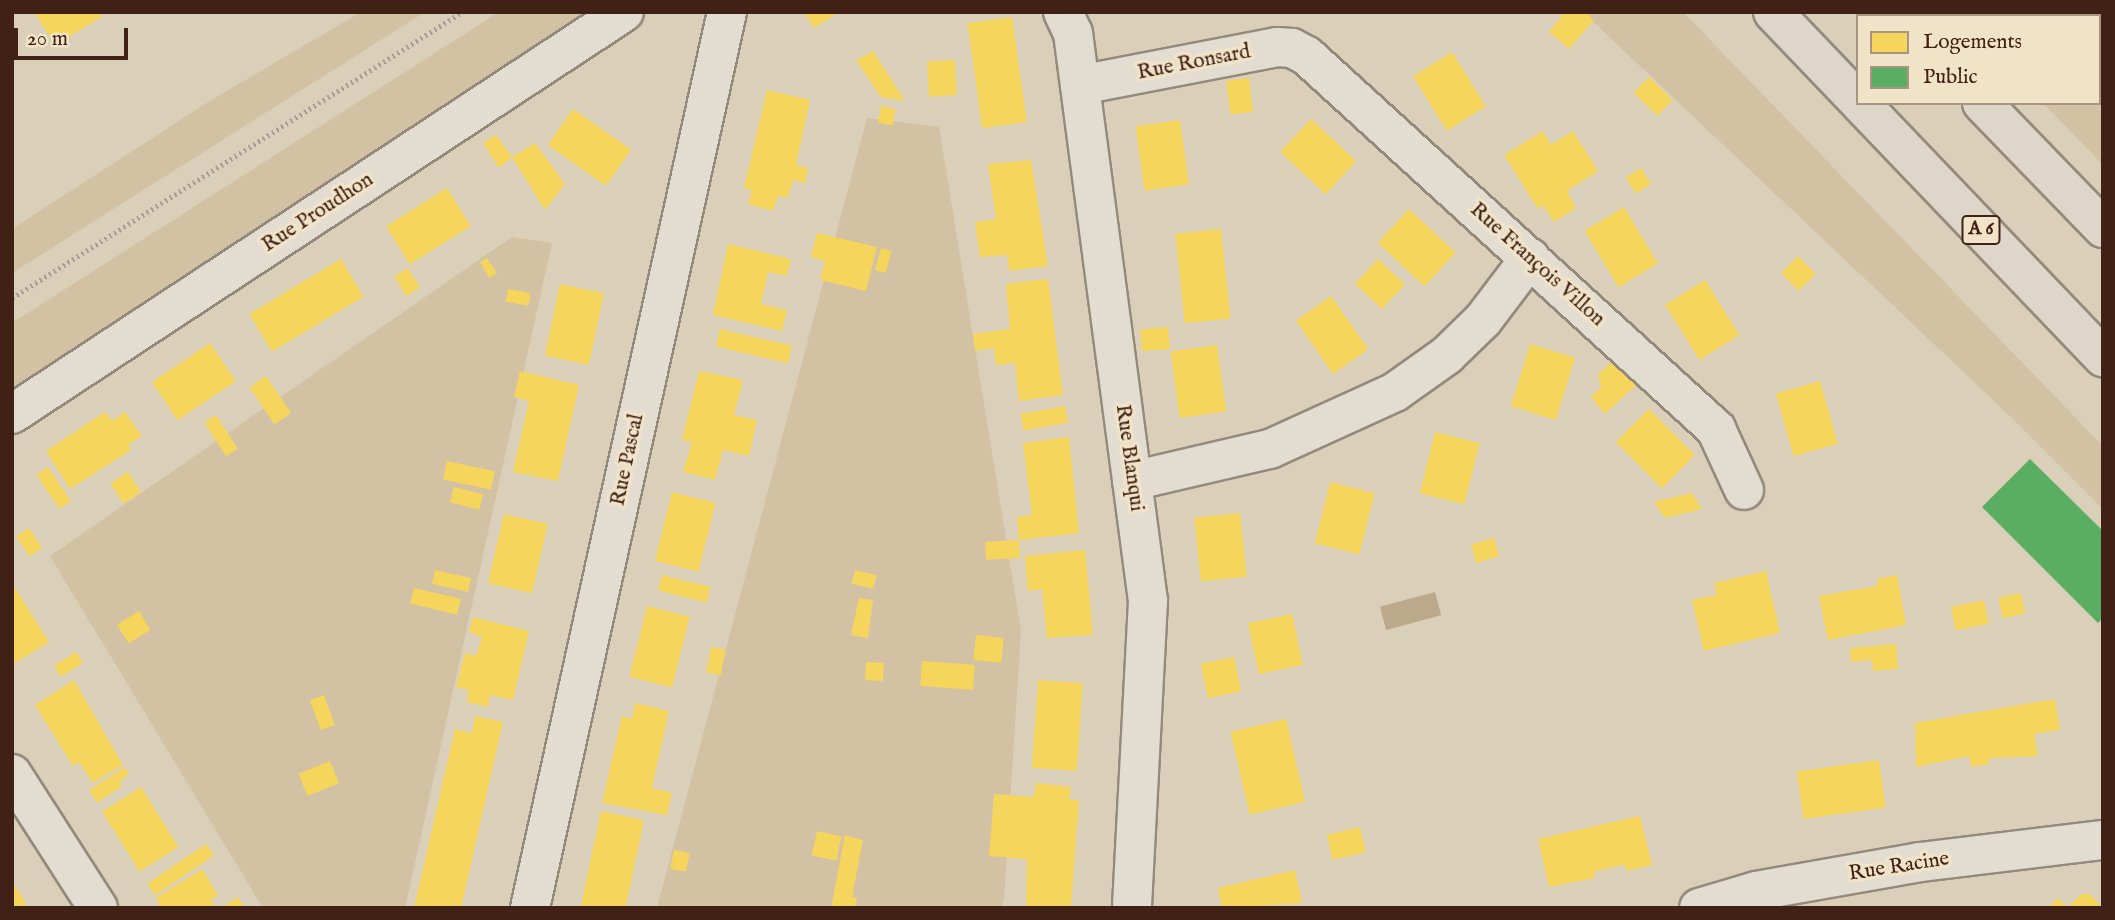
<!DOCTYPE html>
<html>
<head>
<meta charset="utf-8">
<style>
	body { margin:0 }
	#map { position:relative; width:2115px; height:920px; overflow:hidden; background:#dacfb8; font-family:"IM FELL English",serif }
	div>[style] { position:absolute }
	.green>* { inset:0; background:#d2c1a3 }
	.water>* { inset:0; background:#bca88a; transform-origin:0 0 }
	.homes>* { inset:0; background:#f6d55c; transform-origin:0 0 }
	.public>* { inset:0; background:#5aae61 }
	.path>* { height:4.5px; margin-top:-2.25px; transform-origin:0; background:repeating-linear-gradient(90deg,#a59e94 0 2px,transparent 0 5.5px) }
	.roads { filter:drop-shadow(2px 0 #948a7c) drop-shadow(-2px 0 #948a7c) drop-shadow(0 2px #948a7c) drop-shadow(0 -2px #948a7c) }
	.minor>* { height:38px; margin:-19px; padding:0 19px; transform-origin:19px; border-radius:19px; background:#e2dcd1 }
	.highway>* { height:38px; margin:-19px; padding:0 19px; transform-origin:19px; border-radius:19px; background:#ddd6c9 }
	span { translate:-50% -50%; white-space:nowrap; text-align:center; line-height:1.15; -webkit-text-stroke:7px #f0e3c8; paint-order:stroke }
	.shield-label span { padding:2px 5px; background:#f0e3c8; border:2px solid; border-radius:5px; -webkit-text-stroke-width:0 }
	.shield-label { font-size:19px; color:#412115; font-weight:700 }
	.street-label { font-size:21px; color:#412115 }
	.frame { position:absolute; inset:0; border:14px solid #412115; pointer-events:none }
	.legend { position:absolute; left:1856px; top:14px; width:245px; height:91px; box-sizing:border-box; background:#f0e3c8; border:2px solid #aa9580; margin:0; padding:9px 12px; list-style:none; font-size:21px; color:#412115 }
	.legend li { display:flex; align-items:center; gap:14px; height:35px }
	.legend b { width:35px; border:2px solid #aa9580 }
	.scale { position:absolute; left:14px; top:28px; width:114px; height:32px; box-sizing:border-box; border:4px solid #412115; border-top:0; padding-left:9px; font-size:21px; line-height:24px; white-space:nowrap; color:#412115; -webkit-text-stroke:5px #f0e3c8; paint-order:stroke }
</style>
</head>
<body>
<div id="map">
	<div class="green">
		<i style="clip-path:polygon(361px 12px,425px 12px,12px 273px,12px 229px,213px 99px)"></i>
		<i style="clip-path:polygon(499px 12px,596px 12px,12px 392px,12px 323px)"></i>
		<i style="clip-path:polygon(1583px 12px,1683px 12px,2103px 446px,2103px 509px,2010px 416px)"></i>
		<i style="clip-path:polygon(1955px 12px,2103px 12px,2103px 165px,2043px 103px,2099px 103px,2099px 16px)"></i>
		<i style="clip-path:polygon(867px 118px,939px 127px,1021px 631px,1004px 900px,1000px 908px,657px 908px)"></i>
		<i style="clip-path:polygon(512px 237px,552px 243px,405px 908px,263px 908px,50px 556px)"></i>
	</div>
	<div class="water">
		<i style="left:1435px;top:592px;width:24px;height:57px;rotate:75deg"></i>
	</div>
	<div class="homes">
		<i style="clip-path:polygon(34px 12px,99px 12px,102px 17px,55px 45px)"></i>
		<i style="clip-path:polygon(804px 12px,840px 12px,814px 28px)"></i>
		<i style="clip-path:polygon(1565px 12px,1585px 12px,1594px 20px,1569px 49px,1549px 32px)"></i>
		<i style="left:1012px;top:17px;width:106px;height:45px;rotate:82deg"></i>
		<i style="clip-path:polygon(873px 51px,905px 101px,881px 97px,856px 60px)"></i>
		<i style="left:1452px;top:52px;width:64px;height:46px;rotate:58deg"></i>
		<i style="left:955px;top:60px;width:35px;height:28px;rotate:87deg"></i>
		<i style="left:1649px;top:77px;width:33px;height:22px;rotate:44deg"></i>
		<i style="left:1249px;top:78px;width:34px;height:23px;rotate:83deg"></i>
		<i style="clip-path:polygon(767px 90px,810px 100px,796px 165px,808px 168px,805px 183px,793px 180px,788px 198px,778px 196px,773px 211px,748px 204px,752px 190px,744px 188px)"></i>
		<i style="left:881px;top:106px;width:15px;height:17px;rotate:11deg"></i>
		<i style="left:573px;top:109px;width:71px;height:44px;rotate:35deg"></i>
		<i style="left:1311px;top:119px;width:62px;height:45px;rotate:43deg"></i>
		<i style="left:1180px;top:120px;width:65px;height:45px;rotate:82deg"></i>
		<i style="clip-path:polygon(1543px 131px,1551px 145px,1573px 131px,1598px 171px,1567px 191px,1576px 208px,1554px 222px,1543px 205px,1538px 209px,1504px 155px)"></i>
		<i style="clip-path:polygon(496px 135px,512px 157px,499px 168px,483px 143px)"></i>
		<i style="clip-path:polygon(535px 143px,565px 184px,545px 210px,512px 157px)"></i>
		<i style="clip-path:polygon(1031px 160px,1048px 266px,1009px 271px,1007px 255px,980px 257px,975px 222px,996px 219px,988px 164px)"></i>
		<i style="left:1641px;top:168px;width:19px;height:18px;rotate:58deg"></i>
		<i style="left:447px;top:188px;width:45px;height:72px;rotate:58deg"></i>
		<i style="left:1624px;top:207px;width:66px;height:46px;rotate:59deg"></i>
		<i style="left:1409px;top:209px;width:64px;height:46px;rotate:43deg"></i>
		<i style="left:1221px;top:229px;width:90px;height:46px;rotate:84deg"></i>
		<i style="clip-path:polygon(817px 233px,877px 247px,866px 291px,820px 280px,825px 261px,811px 257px)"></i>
		<i style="clip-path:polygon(728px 244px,791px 259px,787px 276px,768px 272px,761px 304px,787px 310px,782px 331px,713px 315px)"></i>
		<i style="left:881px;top:248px;width:11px;height:23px;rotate:15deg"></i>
		<i style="left:1798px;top:256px;width:25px;height:24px;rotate:45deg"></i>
		<i style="clip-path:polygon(487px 258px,497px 273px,489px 278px,480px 262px)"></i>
		<i style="left:341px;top:259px;width:44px;height:107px;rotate:59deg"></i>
		<i style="left:1378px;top:259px;width:37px;height:34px;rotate:43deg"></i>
		<i style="left:408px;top:268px;width:23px;height:16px;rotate:59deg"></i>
		<i style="clip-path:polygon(1048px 279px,1063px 395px,1019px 401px,1015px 363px,996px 365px,994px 348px,975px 351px,973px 334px,1010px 329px,1006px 284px)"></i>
		<i style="left:1705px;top:280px;width:65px;height:47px;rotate:58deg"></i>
		<i style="left:560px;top:284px;width:45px;height:73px;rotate:12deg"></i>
		<i style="left:508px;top:289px;width:23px;height:13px;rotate:10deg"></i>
		<i style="left:1331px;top:296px;width:65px;height:43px;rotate:55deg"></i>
		<i style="left:1168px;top:327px;width:22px;height:28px;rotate:85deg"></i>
		<i style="left:720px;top:329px;width:74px;height:18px;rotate:13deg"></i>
		<i style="left:210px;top:343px;width:46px;height:70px;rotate:56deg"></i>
		<i style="left:1530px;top:344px;width:47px;height:65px;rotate:17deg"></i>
		<i style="left:1217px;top:345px;width:67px;height:47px;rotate:82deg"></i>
		<i style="clip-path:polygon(1613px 361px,1637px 384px,1605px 414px,1591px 397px,1601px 387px,1598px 374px)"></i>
		<i style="clip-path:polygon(520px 371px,579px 385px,558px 481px,513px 472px,529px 401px,514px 397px)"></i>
		<i style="clip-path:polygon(699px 371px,743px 380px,734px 415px,757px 420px,749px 456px,723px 450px,715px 480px,683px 472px,692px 442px,682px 440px)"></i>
		<i style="left:266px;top:376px;width:45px;height:20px;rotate:56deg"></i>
		<i style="left:1820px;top:381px;width:65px;height:46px;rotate:74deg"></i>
		<i style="left:1065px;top:406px;width:17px;height:45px;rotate:80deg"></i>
		<i style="left:1649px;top:409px;width:65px;height:47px;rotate:45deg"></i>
		<i style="clip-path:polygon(105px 412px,112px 421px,125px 412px,142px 436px,128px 445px,131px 450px,70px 489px,46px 451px)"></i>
		<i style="left:216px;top:415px;width:40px;height:14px;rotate:57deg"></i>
		<i style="left:1435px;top:432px;width:46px;height:63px;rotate:14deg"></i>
		<i style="clip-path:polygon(1069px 437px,1079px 533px,1019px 540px,1017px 517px,1032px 515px,1023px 443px)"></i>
		<i style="left:447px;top:461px;width:49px;height:19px;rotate:12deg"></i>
		<i style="left:48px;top:467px;width:41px;height:14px;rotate:56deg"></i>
		<i style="left:128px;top:472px;width:24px;height:21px;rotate:57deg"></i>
		<i style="left:1330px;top:482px;width:46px;height:63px;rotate:14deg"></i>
		<i style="left:454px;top:487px;width:30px;height:16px;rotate:14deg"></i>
		<i style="left:672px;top:492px;width:45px;height:71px;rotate:14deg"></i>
		<i style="clip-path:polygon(1692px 493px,1702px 509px,1665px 518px,1654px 502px)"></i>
		<i style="left:1240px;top:513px;width:64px;height:46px;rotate:84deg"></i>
		<i style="left:504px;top:514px;width:45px;height:71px;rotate:13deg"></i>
		<i style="left:29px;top:528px;width:24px;height:15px;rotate:57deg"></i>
		<i style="left:1494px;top:538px;width:19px;height:24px;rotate:74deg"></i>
		<i style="left:1019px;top:540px;width:18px;height:34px;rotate:87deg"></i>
		<i style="clip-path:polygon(1085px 550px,1093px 635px,1047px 638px,1042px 589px,1028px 591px,1025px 556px)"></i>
		<i style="left:435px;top:570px;width:37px;height:14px;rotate:13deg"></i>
		<i style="left:855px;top:570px;width:22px;height:14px;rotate:13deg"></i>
		<i style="clip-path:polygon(1766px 571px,1780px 633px,1704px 651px,1692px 600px,1717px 595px,1714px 583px)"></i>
		<i style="left:662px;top:575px;width:50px;height:16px;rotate:14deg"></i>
		<i style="clip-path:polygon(1897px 575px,1906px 625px,1828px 640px,1819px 596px,1878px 586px,1877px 579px)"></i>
		<i style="clip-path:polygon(12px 583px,49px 642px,12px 665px)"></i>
		<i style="left:414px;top:588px;width:48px;height:16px;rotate:13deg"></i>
		<i style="left:2021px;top:593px;width:21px;height:23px;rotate:79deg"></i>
		<i style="clip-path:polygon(859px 598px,873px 600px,868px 638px,851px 635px)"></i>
		<i style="left:1984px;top:600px;width:24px;height:34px;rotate:78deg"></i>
		<i style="left:647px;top:606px;width:44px;height:73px;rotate:14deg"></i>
		<i style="left:139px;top:611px;width:22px;height:26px;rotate:58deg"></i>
		<i style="left:1292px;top:614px;width:52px;height:45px;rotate:78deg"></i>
		<i style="clip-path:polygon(473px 617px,529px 631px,513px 700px,490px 695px,488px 707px,467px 702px,469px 690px,456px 687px,465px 653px,476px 656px,482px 637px,469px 632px)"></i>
		<i style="left:976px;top:635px;width:28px;height:25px;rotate:6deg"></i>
		<i style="clip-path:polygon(1896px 644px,1898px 669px,1873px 671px,1872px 660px,1851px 662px,1850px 648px)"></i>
		<i style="left:711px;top:647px;width:15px;height:26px;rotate:11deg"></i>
		<i style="left:76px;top:652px;width:13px;height:26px;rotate:58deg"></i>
		<i style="left:1234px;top:657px;width:35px;height:34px;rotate:78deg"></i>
		<i style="left:922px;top:661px;width:53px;height:25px;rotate:4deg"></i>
		<i style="left:866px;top:662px;width:18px;height:18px;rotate:3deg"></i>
		<i style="clip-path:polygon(74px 680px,123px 765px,93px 783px,79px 762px,73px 766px,35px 705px)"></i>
		<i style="left:1038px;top:680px;width:45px;height:88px;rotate:4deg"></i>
		<i style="left:324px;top:695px;width:32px;height:15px;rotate:70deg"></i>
		<i style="clip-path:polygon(2055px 699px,2060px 730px,2034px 734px,2038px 756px,1989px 758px,1989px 764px,1971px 767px,1969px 756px,1916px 767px,1915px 723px)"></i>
		<i style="clip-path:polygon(635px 703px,669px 711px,652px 788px,672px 793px,667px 815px,602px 803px,622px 716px,632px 719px)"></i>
		<i style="clip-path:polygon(475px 716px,503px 722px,461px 908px,414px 908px,455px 729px,472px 733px)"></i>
		<i style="left:1286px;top:719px;width:85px;height:57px;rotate:77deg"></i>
		<i style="left:1879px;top:760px;width:48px;height:83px;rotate:82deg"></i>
		<i style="left:330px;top:761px;width:24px;height:34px;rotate:68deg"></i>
		<i style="clip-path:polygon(125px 767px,129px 774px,120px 781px,122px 786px,97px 803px,89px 790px)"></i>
		<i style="clip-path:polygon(1036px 783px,1071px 787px,1069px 800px,1079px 800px,1071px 908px,1026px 908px,1027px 859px,989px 856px,994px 794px,1034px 797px)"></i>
		<i style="left:141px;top:787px;width:71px;height:46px;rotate:58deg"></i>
		<i style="left:601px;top:811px;width:44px;height:99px;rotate:12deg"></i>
		<i style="clip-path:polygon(1640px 816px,1652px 865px,1627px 871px,1625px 865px,1613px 867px,1594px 872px,1595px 878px,1549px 887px,1538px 839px)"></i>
		<i style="left:1360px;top:827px;width:26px;height:34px;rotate:77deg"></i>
		<i style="left:817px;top:831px;width:25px;height:25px;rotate:12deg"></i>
		<i style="clip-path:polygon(845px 835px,863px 840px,852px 897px,857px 898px,855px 908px,831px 908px)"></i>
		<i style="left:206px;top:844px;width:14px;height:71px;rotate:56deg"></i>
		<i style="left:674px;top:850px;width:16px;height:19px;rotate:11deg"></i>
		<i style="clip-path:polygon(202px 869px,218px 895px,211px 900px,216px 908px,162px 908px,156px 898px)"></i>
		<i style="clip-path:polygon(1295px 870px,1302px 903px,1222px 908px,1218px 888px)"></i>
		<i style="clip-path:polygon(12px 882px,19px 892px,28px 908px,12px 908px)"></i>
		<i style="clip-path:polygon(2082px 894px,2090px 894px,2103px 908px,2048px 908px,2058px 898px,2067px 907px)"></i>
		<i style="clip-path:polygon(238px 897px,245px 908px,221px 908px)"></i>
	</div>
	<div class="public">
		<i style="clip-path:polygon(2030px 459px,2103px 531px,2103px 618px,2098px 623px,1982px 507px)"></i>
	</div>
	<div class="path">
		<i style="left:12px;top:298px;width:533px;rotate:-32.44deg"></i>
	</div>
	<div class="roads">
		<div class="minor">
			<i style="left:1063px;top:12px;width:23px;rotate:65deg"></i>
			<i style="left:1073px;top:33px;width:573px;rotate:82.48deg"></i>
			<i style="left:1148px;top:601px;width:307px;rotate:93deg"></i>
			<i style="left:1080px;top:85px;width:201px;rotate:-10.9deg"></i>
			<i style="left:1277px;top:47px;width:15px;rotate:4deg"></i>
			<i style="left:1292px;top:48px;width:17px;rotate:28deg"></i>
			<i style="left:1307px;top:56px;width:554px;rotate:42.36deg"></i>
			<i style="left:1716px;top:429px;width:67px;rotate:65.3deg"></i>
			<i style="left:12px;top:414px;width:732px;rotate:-33.3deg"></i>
			<i style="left:1132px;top:481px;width:142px;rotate:-13.1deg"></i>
			<i style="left:1270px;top:449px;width:137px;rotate:-24.5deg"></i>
			<i style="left:1395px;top:392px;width:64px;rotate:-35.4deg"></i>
			<i style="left:1447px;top:355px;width:50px;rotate:-44.2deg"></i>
			<i style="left:1483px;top:320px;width:78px;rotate:-52.8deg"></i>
			<i style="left:12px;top:774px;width:159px;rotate:57.3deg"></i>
			<i style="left:530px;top:908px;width:917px;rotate:-77.6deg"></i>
			<i style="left:1699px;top:908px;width:59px;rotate:-16.6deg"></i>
			<i style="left:1756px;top:891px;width:167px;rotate:-10deg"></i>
			<i style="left:1920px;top:862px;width:184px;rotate:-6.9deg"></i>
		</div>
		<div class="highway">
			<i style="left:1773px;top:12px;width:123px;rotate:46.3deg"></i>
			<i style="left:1893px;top:12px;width:6px;rotate:45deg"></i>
			<i style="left:1860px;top:103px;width:352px;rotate:46.3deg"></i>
			<i style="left:1982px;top:103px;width:174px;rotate:45.9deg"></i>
		</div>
	</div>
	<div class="shield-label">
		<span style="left:1981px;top:230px">A 6</span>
	</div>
	<div class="street-label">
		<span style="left:1194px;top:63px;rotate:-11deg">Rue Ronsard</span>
		<span style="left:318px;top:213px;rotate:-33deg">Rue Proudhon</span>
		<span style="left:1537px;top:265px;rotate:42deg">Rue François Villon</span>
		<span style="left:1129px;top:458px;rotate:82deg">Rue Blanqui</span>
		<span style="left:628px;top:460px;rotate:-78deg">Rue Pascal</span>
		<span style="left:1899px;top:867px;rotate:-9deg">Rue Racine</span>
	</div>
	<div class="frame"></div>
	<ul class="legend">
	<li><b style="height:19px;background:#f6d55c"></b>Logements</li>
	<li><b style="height:19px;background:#5aae61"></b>Public</li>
	</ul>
	<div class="scale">20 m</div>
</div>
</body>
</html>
